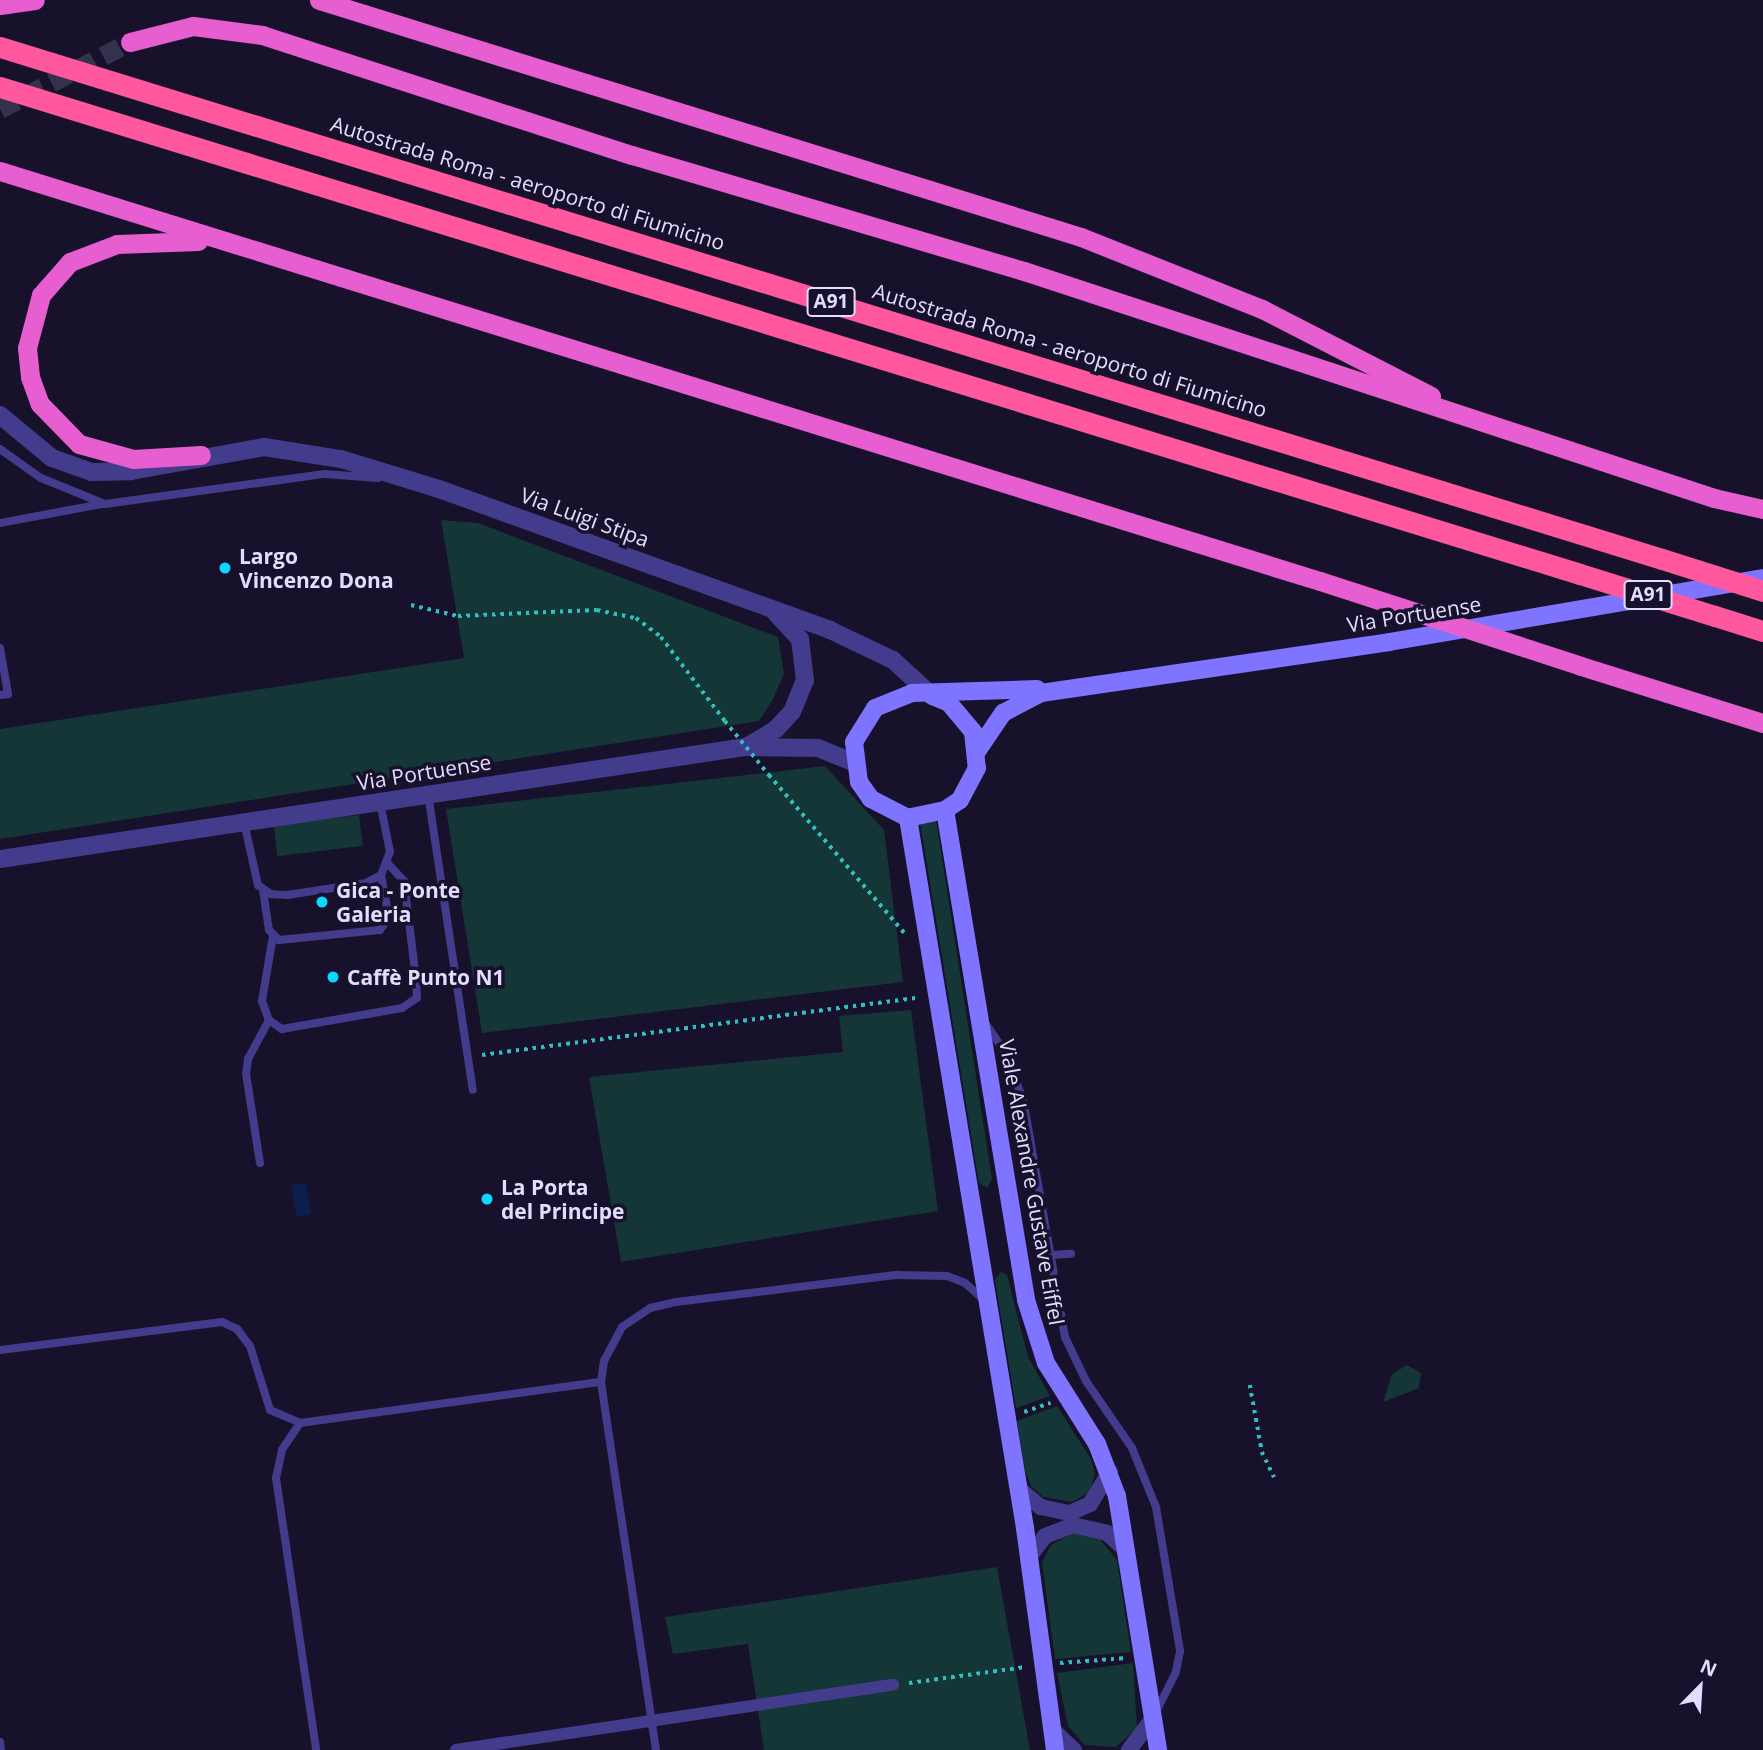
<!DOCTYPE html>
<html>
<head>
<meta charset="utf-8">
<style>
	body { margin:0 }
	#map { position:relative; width:1763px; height:1750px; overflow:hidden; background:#17112c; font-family:"Open Sans",sans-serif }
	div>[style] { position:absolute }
	.green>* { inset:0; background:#143637; transform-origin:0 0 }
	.water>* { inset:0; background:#0b1f4c; transform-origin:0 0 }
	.trunk-tunnel>* { height:19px; margin-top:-9.5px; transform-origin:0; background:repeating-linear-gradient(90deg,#35304c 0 19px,transparent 0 29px) }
	.path>* { height:3.5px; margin-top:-1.75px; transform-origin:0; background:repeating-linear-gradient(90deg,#30c0bf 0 3.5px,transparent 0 8.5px) }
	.service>* { height:8px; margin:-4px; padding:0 4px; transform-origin:4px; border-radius:4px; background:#433c8c }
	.minor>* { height:16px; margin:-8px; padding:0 8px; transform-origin:8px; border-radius:8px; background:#433c8c }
	.tertiary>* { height:18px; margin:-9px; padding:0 9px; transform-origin:9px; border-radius:9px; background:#433c8c }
	.secondary>* { height:18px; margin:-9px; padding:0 9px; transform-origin:9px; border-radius:9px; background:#7f74ff }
	.trunk>* { height:19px; margin:-9.5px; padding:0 9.5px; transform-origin:9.5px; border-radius:9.5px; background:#e65ecf }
	.motorway>* { height:21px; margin:-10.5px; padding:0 10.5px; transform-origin:10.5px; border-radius:10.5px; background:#ff589f }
	.path-bridge>* { height:3.5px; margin-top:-1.75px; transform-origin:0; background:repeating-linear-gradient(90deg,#30c0bf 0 3.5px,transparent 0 8.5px) }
	.pedestrian-bridge>* { height:12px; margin:-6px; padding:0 6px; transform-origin:6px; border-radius:6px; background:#433c8c }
	.trunk-bridge>* { height:19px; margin:-9.5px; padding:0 9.5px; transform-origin:9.5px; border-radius:9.5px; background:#e65ecf }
	.motorway-bridge>* { height:21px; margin:-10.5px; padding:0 10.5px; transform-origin:10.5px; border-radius:10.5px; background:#ff589f }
	.dots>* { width:19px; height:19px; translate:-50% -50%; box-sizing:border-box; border:4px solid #17112c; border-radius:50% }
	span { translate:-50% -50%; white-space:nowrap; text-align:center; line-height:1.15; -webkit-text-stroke:7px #17112c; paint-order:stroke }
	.shield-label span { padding:2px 5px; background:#17112c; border:2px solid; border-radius:5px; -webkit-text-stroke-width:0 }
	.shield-label { font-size:19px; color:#e2ddff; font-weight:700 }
	.street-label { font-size:21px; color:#e2ddff }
	.poi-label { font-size:21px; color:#e2ddff; font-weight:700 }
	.left { translate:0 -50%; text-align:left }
	.north { position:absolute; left:1665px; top:1652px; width:70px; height:70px; -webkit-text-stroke:5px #17112c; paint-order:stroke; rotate:24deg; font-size:19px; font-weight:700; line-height:28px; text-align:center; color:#e2ddff }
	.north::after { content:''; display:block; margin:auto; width:24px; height:32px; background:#e2ddff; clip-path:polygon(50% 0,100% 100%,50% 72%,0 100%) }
</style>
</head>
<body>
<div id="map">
	<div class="green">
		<i style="clip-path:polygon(441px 520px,478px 523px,778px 637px,784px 674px,772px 701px,759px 721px,0 839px,0 729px,464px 658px)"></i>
		<i style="clip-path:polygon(825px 766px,884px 830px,903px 982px,482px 1033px,446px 809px)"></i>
		<i style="left:359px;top:815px;width:31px;height:86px;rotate:83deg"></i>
		<i style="clip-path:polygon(936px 819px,992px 1179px,987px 1188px,979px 1183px,920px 822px)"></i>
		<i style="clip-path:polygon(911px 1010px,938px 1211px,621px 1262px,589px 1077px,843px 1052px,839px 1016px)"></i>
		<i style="clip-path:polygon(1001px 1272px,1007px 1275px,1028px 1357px,1050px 1396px,1016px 1408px,995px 1280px)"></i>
		<i style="clip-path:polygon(1407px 1365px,1421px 1373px,1419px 1388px,1383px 1402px,1392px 1374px)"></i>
		<i style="clip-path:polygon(1057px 1406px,1091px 1459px,1095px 1473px,1090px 1492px,1072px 1502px,1043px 1497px,1031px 1486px,1025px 1470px,1017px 1421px)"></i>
		<i style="clip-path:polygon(1073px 1533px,1099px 1538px,1117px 1560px,1131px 1652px,1055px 1659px,1042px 1562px,1051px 1545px)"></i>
		<i style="clip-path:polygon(997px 1567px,1030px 1750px,764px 1750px,748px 1644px,673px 1654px,665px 1617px)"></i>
		<i style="clip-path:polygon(1133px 1663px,1137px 1728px,1116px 1747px,1085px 1745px,1068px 1726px,1057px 1673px)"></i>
	</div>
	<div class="water">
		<i style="left:306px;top:1183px;width:32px;height:15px;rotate:81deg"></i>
	</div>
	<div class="trunk-tunnel">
		<i style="left:0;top:109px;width:146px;rotate:-27.3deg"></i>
	</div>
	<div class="path">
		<i style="left:411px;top:605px;width:48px;rotate:13.2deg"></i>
		<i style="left:458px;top:616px;width:139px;rotate:-2.5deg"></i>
		<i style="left:597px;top:610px;width:40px;rotate:12deg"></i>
		<i style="left:636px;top:618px;width:31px;rotate:37deg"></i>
		<i style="left:661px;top:637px;width:106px;rotate:52.7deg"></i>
		<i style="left:769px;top:775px;width:212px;rotate:49.4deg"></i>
		<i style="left:482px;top:1055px;width:439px;rotate:-7.5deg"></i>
		<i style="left:1250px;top:1385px;width:68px;rotate:79.8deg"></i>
		<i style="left:1262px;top:1452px;width:28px;rotate:64deg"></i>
		<i style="left:1024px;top:1412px;width:28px;rotate:-19deg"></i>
		<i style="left:1060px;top:1663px;width:66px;rotate:-4.3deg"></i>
		<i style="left:909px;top:1683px;width:118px;rotate:-7.8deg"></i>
	</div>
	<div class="service">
		<i style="left:0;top:449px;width:50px;rotate:35.3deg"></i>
		<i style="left:41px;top:478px;width:69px;rotate:22.1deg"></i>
		<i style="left:105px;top:504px;width:222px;rotate:-7.8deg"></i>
		<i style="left:325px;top:474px;width:53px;rotate:4.3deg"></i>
		<i style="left:0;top:523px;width:104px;rotate:-10.6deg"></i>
		<i style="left:0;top:648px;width:47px;rotate:80.1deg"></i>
		<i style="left:8px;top:694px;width:8px;rotate:173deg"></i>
		<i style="left:428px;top:794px;width:299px;rotate:81.4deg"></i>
		<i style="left:244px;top:822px;width:65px;rotate:77.5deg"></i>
		<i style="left:258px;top:885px;width:16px;rotate:35deg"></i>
		<i style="left:271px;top:894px;width:16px;rotate:4deg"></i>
		<i style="left:287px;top:895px;width:80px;rotate:-8.6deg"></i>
		<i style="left:366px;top:883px;width:17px;rotate:-28deg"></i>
		<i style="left:381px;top:875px;width:25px;rotate:-69deg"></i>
		<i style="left:390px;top:852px;width:51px;rotate:-101.3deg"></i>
		<i style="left:263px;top:890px;width:40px;rotate:81.5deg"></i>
		<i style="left:269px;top:930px;width:14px;rotate:45deg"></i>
		<i style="left:279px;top:940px;width:101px;rotate:-5.7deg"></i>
		<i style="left:380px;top:930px;width:16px;rotate:-55deg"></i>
		<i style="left:389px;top:917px;width:43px;rotate:-100.8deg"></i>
		<i style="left:273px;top:936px;width:66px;rotate:99.6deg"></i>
		<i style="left:262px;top:1001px;width:20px;rotate:70deg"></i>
		<i style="left:269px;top:1020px;width:16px;rotate:35deg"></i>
		<i style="left:282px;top:1029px;width:122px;rotate:-9.9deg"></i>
		<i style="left:402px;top:1008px;width:18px;rotate:-34deg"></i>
		<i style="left:417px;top:998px;width:19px;rotate:-93deg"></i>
		<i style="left:416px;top:979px;width:99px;rotate:-97deg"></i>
		<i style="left:404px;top:881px;width:23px;rotate:-133deg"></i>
		<i style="left:984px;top:1021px;width:34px;rotate:56deg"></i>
		<i style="left:1003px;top:1049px;width:54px;rotate:68.2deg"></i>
		<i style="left:1023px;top:1099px;width:242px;rotate:80deg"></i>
		<i style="left:1065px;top:1337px;width:49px;rotate:64.5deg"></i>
		<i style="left:1086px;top:1381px;width:81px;rotate:55.5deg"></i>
		<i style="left:1132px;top:1448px;width:64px;rotate:67.9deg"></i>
		<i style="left:1156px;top:1507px;width:146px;rotate:80.5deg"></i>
		<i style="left:1180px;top:1651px;width:21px;rotate:101deg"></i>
		<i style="left:1176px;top:1672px;width:45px;rotate:116.6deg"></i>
		<i style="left:260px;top:1163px;width:90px;rotate:-98.9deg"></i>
		<i style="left:246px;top:1074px;width:15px;rotate:-82deg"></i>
		<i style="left:248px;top:1059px;width:44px;rotate:-61.7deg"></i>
		<i style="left:1049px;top:1255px;width:22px;rotate:-3deg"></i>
		<i style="left:0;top:1350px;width:224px;rotate:-7.2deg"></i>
		<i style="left:222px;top:1322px;width:17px;rotate:25deg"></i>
		<i style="left:237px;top:1329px;width:21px;rotate:53deg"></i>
		<i style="left:250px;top:1346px;width:67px;rotate:72.6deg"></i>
		<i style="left:270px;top:1410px;width:33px;rotate:23deg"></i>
		<i style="left:300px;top:1423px;width:304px;rotate:-7.8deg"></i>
		<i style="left:300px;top:1423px;width:32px;rotate:124deg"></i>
		<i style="left:282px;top:1450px;width:29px;rotate:102deg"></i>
		<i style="left:276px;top:1478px;width:275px;rotate:81.6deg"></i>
		<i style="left:0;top:1742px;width:8px;rotate:83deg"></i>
		<i style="left:656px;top:1750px;width:372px;rotate:-98.5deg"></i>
		<i style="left:601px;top:1382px;width:21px;rotate:-82deg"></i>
		<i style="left:604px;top:1361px;width:38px;rotate:-62deg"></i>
		<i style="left:622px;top:1327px;width:34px;rotate:-34deg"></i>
		<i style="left:650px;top:1308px;width:27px;rotate:-13deg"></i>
		<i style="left:676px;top:1302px;width:223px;rotate:-7deg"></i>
		<i style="left:897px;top:1275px;width:50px;rotate:1.1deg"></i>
		<i style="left:947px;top:1276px;width:19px;rotate:21deg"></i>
		<i style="left:965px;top:1283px;width:24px;rotate:42deg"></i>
	</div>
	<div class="minor">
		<i style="left:1018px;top:1488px;width:30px;rotate:40deg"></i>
		<i style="left:1041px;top:1507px;width:30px;rotate:12deg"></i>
		<i style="left:1070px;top:1513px;width:22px;rotate:-24deg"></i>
		<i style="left:1090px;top:1504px;width:38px;rotate:-58deg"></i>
		<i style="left:1028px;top:1558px;width:28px;rotate:-52deg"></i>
		<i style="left:1045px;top:1536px;width:30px;rotate:-21deg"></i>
		<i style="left:1073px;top:1525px;width:35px;rotate:13deg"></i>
		<i style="left:1107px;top:1533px;width:27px;rotate:42deg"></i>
		<i style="left:1051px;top:1728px;width:32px;rotate:44deg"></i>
		<i style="left:1129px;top:1750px;width:40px;rotate:-53deg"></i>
	</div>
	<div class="tertiary">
		<i style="left:0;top:415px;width:67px;rotate:39.6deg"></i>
		<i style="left:52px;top:458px;width:42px;rotate:19.3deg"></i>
		<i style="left:92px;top:472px;width:39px;rotate:-1deg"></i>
		<i style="left:131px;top:471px;width:135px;rotate:-10.2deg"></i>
		<i style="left:264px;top:447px;width:78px;rotate:8.9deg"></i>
		<i style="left:341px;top:459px;width:102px;rotate:17deg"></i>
		<i style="left:439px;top:489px;width:416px;rotate:19.8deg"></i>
		<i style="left:830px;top:630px;width:70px;rotate:25.5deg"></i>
		<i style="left:893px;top:660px;width:53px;rotate:42.7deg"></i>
		<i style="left:748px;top:746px;width:33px;rotate:-31deg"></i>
		<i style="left:776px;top:729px;width:23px;rotate:-47deg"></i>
		<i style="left:792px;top:712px;width:35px;rotate:-68deg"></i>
		<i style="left:805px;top:680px;width:41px;rotate:-97deg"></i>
		<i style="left:800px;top:639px;width:35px;rotate:-133deg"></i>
		<i style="left:0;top:859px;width:753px;rotate:-8.55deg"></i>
		<i style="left:745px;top:747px;width:73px;rotate:0.8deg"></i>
		<i style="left:818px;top:748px;width:38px;rotate:22deg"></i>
	</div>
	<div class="secondary">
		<i style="left:932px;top:696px;width:18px;rotate:22deg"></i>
		<i style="left:949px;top:703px;width:38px;rotate:50deg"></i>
		<i style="left:973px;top:732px;width:36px;rotate:84deg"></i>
		<i style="left:977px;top:768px;width:36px;rotate:118deg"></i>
		<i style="left:960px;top:800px;width:18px;rotate:146deg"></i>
		<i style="left:945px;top:810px;width:38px;rotate:168deg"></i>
		<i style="left:908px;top:818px;width:42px;rotate:-152.8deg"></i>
		<i style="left:871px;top:799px;width:21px;rotate:-125deg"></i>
		<i style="left:859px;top:782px;width:40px;rotate:-97.1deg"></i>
		<i style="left:854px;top:742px;width:40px;rotate:-58deg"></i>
		<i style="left:875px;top:708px;width:40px;rotate:-22deg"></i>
		<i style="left:912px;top:693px;width:125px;rotate:-1.8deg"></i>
		<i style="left:978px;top:750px;width:45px;rotate:-56deg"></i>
		<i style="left:1003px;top:713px;width:43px;rotate:-27.8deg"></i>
		<i style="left:1041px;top:693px;width:352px;rotate:-8.3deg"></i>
		<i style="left:1389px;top:642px;width:379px;rotate:-9.7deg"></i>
		<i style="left:945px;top:810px;width:497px;rotate:80.6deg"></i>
		<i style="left:1026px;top:1300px;width:66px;rotate:72.4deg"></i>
		<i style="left:1046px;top:1363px;width:96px;rotate:57.8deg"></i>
		<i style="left:1097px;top:1444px;width:56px;rotate:69deg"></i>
		<i style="left:1117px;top:1496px;width:257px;rotate:80.8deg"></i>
		<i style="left:908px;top:818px;width:720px;rotate:80.64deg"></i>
		<i style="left:1025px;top:1528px;width:224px;rotate:82.3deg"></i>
	</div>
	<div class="trunk">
		<i style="left:319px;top:0;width:798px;rotate:17.28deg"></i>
		<i style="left:1081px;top:237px;width:195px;rotate:21.7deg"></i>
		<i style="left:1262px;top:309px;width:190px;rotate:27.2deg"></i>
		<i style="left:0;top:5px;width:35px;rotate:-8deg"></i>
		<i style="left:130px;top:42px;width:65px;rotate:-14.3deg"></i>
		<i style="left:193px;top:26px;width:70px;rotate:7.4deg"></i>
		<i style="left:262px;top:35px;width:389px;rotate:18deg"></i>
		<i style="left:632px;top:155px;width:409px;rotate:16.5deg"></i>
		<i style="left:1024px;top:271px;width:726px;rotate:18.21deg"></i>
		<i style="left:1714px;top:498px;width:50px;rotate:12.7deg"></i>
		<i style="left:0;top:171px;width:1382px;rotate:17.26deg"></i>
		<i style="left:198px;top:241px;width:81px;rotate:177.9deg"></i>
		<i style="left:117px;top:244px;width:50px;rotate:159deg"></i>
		<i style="left:70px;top:262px;width:44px;rotate:131.3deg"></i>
		<i style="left:41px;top:295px;width:55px;rotate:104.8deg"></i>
		<i style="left:27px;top:348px;width:29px;rotate:84deg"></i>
		<i style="left:30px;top:377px;width:29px;rotate:70deg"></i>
		<i style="left:40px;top:404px;width:56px;rotate:45.7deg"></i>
		<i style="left:79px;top:444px;width:56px;rotate:15.5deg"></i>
		<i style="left:133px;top:459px;width:68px;rotate:-3.4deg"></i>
		<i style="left:1581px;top:666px;width:191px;rotate:17.4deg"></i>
	</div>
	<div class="motorway">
		<i style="left:0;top:47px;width:1739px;rotate:17.12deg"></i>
		<i style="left:0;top:87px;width:1653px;rotate:17.13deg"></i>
		<i style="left:1715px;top:616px;width:50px;rotate:17.4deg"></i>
	</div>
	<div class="path-bridge">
		<i style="left:725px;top:721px;width:70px;rotate:50.8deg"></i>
	</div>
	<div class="pedestrian-bridge">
		<i style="left:456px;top:1750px;width:442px;rotate:-8.5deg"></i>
	</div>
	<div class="trunk-bridge">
		<i style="left:1320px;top:581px;width:274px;rotate:18deg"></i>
	</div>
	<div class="motorway-bridge">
		<i style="left:1662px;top:559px;width:106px;rotate:17.6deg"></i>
		<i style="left:1580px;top:574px;width:141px;rotate:17.3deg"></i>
	</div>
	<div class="dots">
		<i style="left:225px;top:568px;background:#09d9ff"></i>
		<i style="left:322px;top:902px;background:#09d9ff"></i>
		<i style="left:333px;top:977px;background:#09d9ff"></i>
		<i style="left:487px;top:1199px;background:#09d9ff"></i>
	</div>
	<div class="shield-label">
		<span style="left:831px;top:302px">A91</span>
		<span style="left:1648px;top:595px">A91</span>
	</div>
	<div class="street-label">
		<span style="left:528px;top:183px;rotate:17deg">Autostrada Roma - aeroporto di Fiumicino</span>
		<span style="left:1070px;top:350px;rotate:17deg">Autostrada Roma - aeroporto di Fiumicino</span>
		<span style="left:585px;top:517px;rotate:20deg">Via Luigi Stipa</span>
		<span style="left:1414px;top:614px;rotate:-9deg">Via Portuense</span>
		<span style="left:424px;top:772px;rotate:-9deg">Via Portuense</span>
		<span style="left:1032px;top:1182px;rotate:80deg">Viale Alexandre Gustave Eiffel</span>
	</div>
	<div class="poi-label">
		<span class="left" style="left:239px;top:568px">Largo<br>Vincenzo Dona</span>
		<span class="left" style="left:336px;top:902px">Gica - Ponte<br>Galeria</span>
		<span class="left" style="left:347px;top:977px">Caffè Punto N1</span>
		<span class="left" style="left:501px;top:1199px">La Porta<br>del Principe</span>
	</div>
	<div class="north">N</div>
</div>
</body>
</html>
